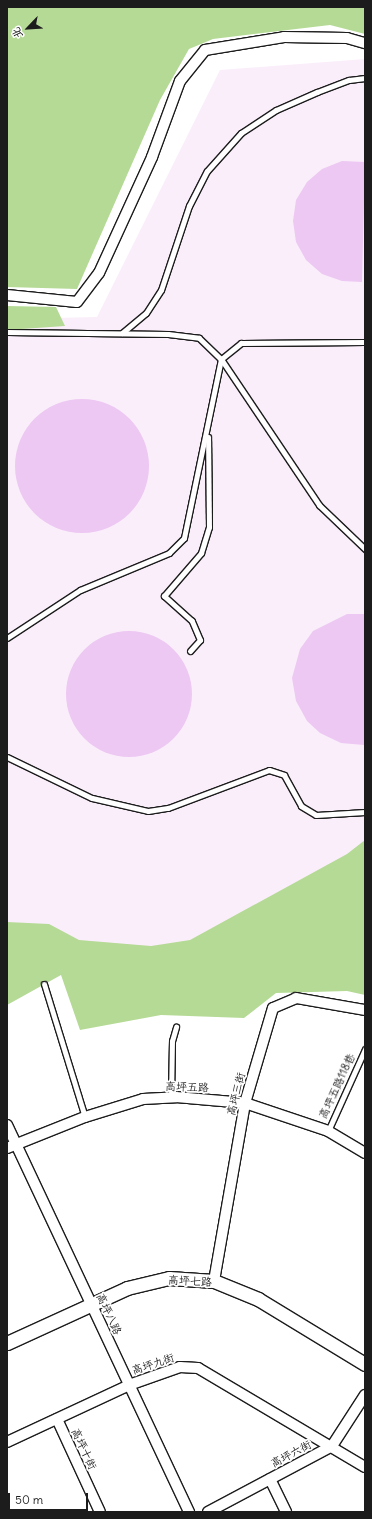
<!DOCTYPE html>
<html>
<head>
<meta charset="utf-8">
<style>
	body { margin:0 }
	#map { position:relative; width:372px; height:1519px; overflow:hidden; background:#fff; font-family:Delius,"LXGW WenKai TC",sans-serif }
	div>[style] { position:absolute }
	.built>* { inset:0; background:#faeefb }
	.green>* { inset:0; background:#b5da95 }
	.building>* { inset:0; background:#edc8f2 }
	.round { border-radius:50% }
	.roads { filter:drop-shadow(1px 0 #1c1c1c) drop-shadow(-1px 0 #1c1c1c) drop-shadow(0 1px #1c1c1c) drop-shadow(0 -1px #1c1c1c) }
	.service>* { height:5px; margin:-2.5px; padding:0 2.5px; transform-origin:2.5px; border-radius:2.5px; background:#fff }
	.minor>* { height:10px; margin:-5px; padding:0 5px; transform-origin:5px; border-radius:5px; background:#fff }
	.tertiary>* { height:13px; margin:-6.5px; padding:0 6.5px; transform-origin:6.5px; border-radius:6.5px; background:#fff }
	span { translate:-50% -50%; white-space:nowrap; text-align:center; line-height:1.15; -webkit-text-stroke:3.5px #fff; paint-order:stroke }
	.street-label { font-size:11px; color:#1c1c1c }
	.frame { position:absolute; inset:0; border:8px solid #1c1c1c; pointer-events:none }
	.north { position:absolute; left:8px; top:8px; width:40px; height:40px; -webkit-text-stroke:3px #fff; paint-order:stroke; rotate:245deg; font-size:11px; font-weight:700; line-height:16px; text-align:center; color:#1c1c1c }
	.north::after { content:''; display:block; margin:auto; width:14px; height:18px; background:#1c1c1c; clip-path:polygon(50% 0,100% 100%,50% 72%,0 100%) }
	.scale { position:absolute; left:8px; top:1493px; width:80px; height:18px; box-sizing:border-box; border:2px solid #1c1c1c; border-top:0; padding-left:5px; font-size:12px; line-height:14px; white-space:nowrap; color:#1c1c1c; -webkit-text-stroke:3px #fff; paint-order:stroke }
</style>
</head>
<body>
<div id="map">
	<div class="built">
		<i style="clip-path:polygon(365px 59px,365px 886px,178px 964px,71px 962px,7px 985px,7px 319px,97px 317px,220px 70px)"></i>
	</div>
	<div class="green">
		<i style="clip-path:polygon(7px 7px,365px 7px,365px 34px,330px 25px,213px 39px,189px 49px,160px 100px,77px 289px,7px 287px)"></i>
		<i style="clip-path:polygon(7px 306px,56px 307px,65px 326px,7px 330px)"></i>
		<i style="clip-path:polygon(365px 840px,365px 995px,347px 991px,276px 993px,244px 1018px,161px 1015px,80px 1030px,61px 975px,7px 1005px,7px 922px,49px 924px,79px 940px,151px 946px,190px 940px,347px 854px)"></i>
	</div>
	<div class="building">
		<i style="clip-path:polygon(342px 161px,365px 162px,362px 282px,342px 281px,322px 274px,306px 260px,296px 242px,293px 221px,296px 200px,307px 182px,322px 169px)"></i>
		<i class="round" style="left:15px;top:399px;width:134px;height:134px"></i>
		<i style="clip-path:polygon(347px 614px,365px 614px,364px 745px,341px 743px,320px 733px,307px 721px,296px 701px,292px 678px,300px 649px,313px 631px)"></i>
		<i class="round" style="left:66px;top:631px;width:126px;height:126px"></i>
	</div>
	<div class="roads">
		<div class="service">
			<i style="left:7px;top:332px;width:161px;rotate:0.7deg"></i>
			<i style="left:168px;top:334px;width:31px;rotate:7deg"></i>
			<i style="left:199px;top:338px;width:30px;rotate:44deg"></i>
			<i style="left:221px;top:359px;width:183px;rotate:101.7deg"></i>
			<i style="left:184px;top:538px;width:21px;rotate:135deg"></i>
			<i style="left:169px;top:553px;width:96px;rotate:157.4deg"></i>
			<i style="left:80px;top:590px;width:87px;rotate:146.7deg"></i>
			<i style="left:122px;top:333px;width:31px;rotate:-40deg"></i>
			<i style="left:146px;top:313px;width:27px;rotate:-57deg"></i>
			<i style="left:161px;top:290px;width:89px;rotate:-71.6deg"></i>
			<i style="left:189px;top:206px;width:39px;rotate:-63deg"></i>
			<i style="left:207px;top:171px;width:51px;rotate:-48.2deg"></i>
			<i style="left:241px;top:133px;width:42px;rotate:-33.3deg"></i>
			<i style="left:276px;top:110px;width:45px;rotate:-23.7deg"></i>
			<i style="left:317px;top:92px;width:34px;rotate:-21deg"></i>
			<i style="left:349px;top:80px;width:16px;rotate:-7deg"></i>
			<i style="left:365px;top:342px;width:124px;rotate:179.5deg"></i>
			<i style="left:241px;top:343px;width:26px;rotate:141deg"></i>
			<i style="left:221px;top:359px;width:176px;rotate:56.1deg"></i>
			<i style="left:319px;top:505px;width:64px;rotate:43.7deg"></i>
			<i style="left:190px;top:651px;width:15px;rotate:-48deg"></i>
			<i style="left:200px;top:640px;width:21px;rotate:-113deg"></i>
			<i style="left:192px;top:621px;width:38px;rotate:-138deg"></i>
			<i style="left:164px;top:596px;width:57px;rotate:-49.3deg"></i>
			<i style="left:201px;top:553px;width:27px;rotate:-73deg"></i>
			<i style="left:209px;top:527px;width:90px;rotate:-90.6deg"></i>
			<i style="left:7px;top:757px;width:94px;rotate:25.8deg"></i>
			<i style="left:92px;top:798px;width:57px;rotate:13.1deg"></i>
			<i style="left:148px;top:811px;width:20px;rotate:-9deg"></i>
			<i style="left:168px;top:808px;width:108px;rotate:-20.6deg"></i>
			<i style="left:269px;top:770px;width:16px;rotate:18deg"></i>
			<i style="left:284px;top:775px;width:35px;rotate:61deg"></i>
			<i style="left:301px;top:806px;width:17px;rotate:31deg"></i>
			<i style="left:316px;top:815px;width:49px;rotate:-3.5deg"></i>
			<i style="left:44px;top:984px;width:139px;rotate:72.9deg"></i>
			<i style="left:171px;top:1097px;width:56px;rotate:-89deg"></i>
			<i style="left:172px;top:1041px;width:15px;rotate:-74deg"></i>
			<i style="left:328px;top:1131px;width:90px;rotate:-65.7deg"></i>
		</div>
		<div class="minor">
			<i style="left:7px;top:295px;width:70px;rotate:5.7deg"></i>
			<i style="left:77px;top:302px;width:36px;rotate:-53deg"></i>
			<i style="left:99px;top:273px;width:128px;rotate:-65.4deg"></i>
			<i style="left:152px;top:157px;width:81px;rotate:-69.8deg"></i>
			<i style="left:180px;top:81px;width:40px;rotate:-51deg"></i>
			<i style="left:205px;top:50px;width:80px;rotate:-9.3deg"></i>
			<i style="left:284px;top:37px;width:63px;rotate:0.9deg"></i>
			<i style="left:347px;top:38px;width:19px;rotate:16deg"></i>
			<i style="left:7px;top:1125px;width:428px;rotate:64.8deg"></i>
			<i style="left:7px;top:1148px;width:84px;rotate:-21.7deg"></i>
			<i style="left:85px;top:1117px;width:61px;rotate:-17.2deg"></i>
			<i style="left:143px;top:1099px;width:33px;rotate:-3deg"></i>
			<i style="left:176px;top:1097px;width:69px;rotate:5deg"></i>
			<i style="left:245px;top:1103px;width:88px;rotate:18.6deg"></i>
			<i style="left:328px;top:1131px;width:43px;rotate:30.7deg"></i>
			<i style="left:214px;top:1281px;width:181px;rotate:-80.1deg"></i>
			<i style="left:245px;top:1103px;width:99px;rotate:-73.6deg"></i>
			<i style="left:273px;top:1008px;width:25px;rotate:-23deg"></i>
			<i style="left:296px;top:998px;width:70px;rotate:9.9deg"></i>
			<i style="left:57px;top:1419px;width:102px;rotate:65.2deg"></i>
			<i style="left:7px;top:1442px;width:135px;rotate:-25deg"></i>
			<i style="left:129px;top:1385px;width:54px;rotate:-19.4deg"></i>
			<i style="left:180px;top:1367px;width:18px;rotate:3deg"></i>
			<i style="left:198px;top:1368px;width:194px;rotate:30.7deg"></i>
			<i style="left:270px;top:1479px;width:37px;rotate:64deg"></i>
			<i style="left:208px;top:1512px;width:140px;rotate:-28deg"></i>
			<i style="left:332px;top:1446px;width:61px;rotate:-57.1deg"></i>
		</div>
		<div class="tertiary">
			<i style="left:7px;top:1343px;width:132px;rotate:-24.6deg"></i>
			<i style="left:127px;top:1288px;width:43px;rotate:-13.4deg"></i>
			<i style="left:169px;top:1278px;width:45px;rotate:3.8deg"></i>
			<i style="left:214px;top:1281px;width:48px;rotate:22.2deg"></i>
			<i style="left:258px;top:1299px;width:125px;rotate:31.3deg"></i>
		</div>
	</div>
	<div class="street-label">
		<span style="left:337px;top:1086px;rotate:-65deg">高坪五路118巷</span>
		<span style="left:187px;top:1087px;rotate:2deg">高坪五路</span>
		<span style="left:236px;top:1094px;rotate:-76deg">高坪三街</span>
		<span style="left:190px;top:1281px;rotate:3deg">高坪七路</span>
		<span style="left:109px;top:1314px;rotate:65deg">高坪八路</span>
		<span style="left:153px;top:1364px;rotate:-18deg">高坪九街</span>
		<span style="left:84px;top:1449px;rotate:65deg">高坪十街</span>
		<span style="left:291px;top:1454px;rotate:-28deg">高坪六街</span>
	</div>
	<div class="frame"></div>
	<div class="north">北</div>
	<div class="scale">50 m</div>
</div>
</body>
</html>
